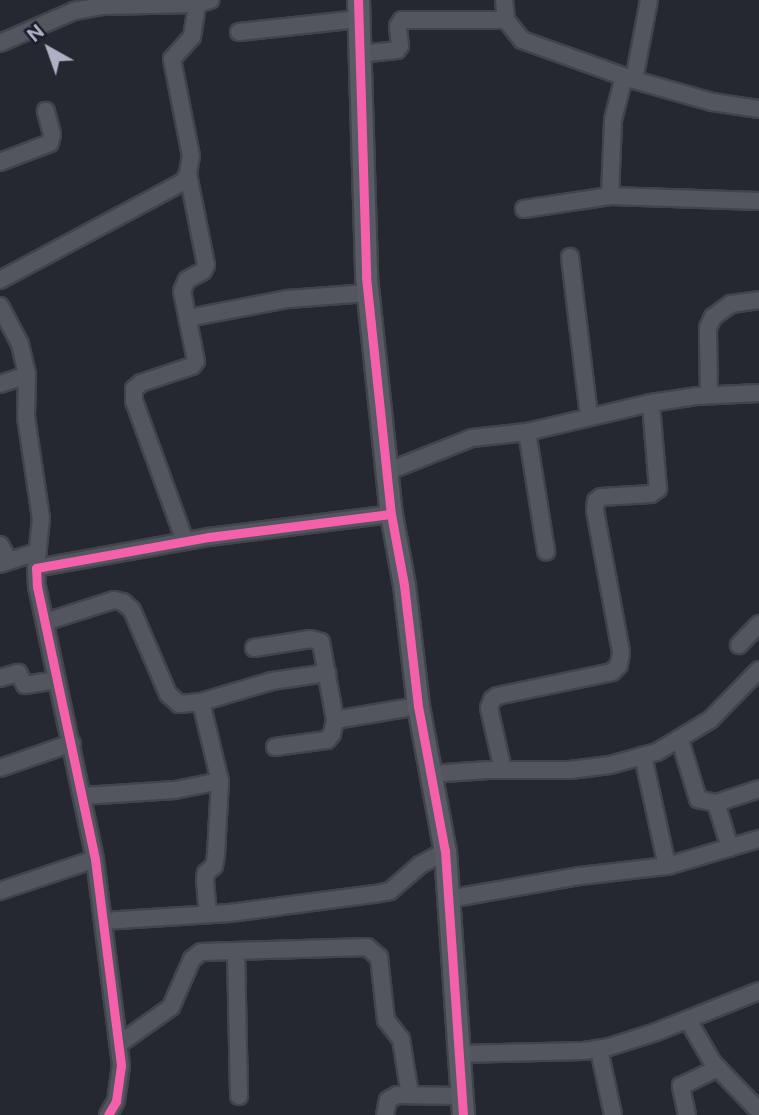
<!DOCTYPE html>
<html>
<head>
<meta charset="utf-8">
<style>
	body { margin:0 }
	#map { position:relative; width:759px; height:1115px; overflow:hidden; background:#252830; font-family:"Public Sans",sans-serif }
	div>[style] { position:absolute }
	.roads { filter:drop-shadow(2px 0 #42444b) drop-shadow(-2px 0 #42444b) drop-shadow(0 2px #42444b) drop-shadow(0 -2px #42444b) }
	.street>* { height:16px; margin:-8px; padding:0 8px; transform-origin:8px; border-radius:8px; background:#54565f }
	.secondary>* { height:21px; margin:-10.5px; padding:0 10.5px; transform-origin:10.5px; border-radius:10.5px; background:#585a64 }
	.cycleway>* { height:9px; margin:-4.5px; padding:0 4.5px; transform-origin:4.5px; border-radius:4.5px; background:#f560ab }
	span { translate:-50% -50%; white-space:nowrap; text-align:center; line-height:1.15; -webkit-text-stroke:7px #191c2a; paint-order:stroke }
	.north { position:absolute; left:14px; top:14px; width:70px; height:70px; -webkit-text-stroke:5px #191c2a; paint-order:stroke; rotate:320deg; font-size:19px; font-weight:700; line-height:28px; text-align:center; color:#adb1c3 }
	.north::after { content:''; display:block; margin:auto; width:24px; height:32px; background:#adb1c3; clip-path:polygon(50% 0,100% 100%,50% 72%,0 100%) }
</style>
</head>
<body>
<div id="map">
	<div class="roads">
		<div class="street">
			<i style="left:504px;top:0;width:20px;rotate:84deg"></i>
			<i style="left:239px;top:32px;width:121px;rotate:-6.2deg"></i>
			<i style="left:0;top:43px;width:81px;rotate:-23.4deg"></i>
			<i style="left:74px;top:11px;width:28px;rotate:-10deg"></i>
			<i style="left:102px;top:6px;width:95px;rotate:-1.2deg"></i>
			<i style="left:360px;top:54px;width:37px;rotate:-6deg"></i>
			<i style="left:397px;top:50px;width:5px;rotate:-53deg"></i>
			<i style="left:400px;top:46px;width:20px;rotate:-96deg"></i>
			<i style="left:398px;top:26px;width:7px;rotate:-56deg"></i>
			<i style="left:402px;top:20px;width:104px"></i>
			<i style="left:506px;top:20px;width:26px;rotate:51deg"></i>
			<i style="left:522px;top:40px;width:119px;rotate:19.7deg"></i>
			<i style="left:634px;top:80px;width:81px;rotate:15.8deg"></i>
			<i style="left:712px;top:102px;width:48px;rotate:8.5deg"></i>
			<i style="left:634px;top:80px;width:81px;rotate:-79.4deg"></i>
			<i style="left:0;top:162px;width:53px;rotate:-20.8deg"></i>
			<i style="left:50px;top:143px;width:9px;rotate:-77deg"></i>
			<i style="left:52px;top:134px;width:24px;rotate:-105deg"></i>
			<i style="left:610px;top:196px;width:149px;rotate:1.9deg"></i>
			<i style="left:524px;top:209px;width:87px;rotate:-8.6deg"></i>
			<i style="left:610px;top:196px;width:76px;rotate:-87.7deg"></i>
			<i style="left:613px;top:120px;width:45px;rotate:-76deg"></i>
			<i style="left:570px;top:257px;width:161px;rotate:83.2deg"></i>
			<i style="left:0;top:280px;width:208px;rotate:-28.2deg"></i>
			<i style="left:183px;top:182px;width:9px;rotate:-58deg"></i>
			<i style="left:188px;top:174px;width:18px;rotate:-81deg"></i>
			<i style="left:191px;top:156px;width:99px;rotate:-101.1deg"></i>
			<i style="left:172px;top:59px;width:30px;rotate:-48deg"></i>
			<i style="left:192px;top:37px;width:33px;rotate:-81deg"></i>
			<i style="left:197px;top:4px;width:14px;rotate:-17deg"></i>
			<i style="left:0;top:306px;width:43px;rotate:62.2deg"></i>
			<i style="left:20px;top:344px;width:32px;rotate:77deg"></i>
			<i style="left:27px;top:375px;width:42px;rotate:91.4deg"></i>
			<i style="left:26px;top:417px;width:102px;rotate:81.6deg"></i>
			<i style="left:41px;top:518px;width:50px;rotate:95.7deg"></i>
			<i style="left:188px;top:318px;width:102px;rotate:-10.8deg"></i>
			<i style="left:288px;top:299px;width:80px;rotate:-4.3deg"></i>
			<i style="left:0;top:384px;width:28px;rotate:-18deg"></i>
			<i style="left:709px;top:395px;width:67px;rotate:-90.9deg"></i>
			<i style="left:708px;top:328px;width:12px;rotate:-66deg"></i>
			<i style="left:713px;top:317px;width:22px;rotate:-36deg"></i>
			<i style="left:731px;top:304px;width:28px;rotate:-8deg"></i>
			<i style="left:527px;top:432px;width:121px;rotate:80.9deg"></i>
			<i style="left:386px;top:472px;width:92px;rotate:-21.6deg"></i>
			<i style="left:472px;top:438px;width:55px;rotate:-6.2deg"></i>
			<i style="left:527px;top:432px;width:127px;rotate:-13.2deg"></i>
			<i style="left:651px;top:403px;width:47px;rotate:-8.7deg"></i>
			<i style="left:697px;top:396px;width:62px;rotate:-2.8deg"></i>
			<i style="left:185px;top:541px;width:149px;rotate:-110deg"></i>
			<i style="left:134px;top:401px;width:12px;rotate:-90deg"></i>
			<i style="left:134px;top:389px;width:9px;rotate:-41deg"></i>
			<i style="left:141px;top:383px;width:54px;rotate:-18.4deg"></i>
			<i style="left:192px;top:366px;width:6px;rotate:-51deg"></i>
			<i style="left:196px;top:361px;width:71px;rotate:-101.3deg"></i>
			<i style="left:182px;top:291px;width:12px;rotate:-66deg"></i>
			<i style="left:187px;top:280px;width:18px;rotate:-29deg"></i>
			<i style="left:203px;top:271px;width:7px;rotate:-63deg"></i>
			<i style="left:206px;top:265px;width:93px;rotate:-101.2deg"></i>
			<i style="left:0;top:545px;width:18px;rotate:61deg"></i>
			<i style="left:0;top:564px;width:40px;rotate:-18deg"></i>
			<i style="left:45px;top:622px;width:72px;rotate:-17.7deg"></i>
			<i style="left:114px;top:600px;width:9px;rotate:13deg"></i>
			<i style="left:123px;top:602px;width:12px;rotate:42deg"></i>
			<i style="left:132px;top:610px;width:91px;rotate:66.8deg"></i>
			<i style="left:168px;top:694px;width:15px;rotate:42deg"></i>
			<i style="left:179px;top:704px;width:22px;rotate:-5deg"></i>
			<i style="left:201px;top:702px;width:74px;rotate:-16.5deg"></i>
			<i style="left:272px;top:681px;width:56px;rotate:-8.3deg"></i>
			<i style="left:739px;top:645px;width:29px;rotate:-46deg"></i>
			<i style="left:254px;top:648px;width:57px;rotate:-9.1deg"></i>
			<i style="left:310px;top:639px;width:11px;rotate:15deg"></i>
			<i style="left:321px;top:642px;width:79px;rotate:79.8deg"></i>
			<i style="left:0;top:678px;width:19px;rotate:-16deg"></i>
			<i style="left:18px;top:673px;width:14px;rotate:60deg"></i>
			<i style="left:25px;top:685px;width:32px;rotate:-9deg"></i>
			<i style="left:201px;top:702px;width:81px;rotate:76.5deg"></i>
			<i style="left:220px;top:781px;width:74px;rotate:93.1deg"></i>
			<i style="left:216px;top:855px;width:11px;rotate:100deg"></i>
			<i style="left:214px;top:866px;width:11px;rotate:139deg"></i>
			<i style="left:206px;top:873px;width:7px;rotate:98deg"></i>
			<i style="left:205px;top:880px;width:34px;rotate:85deg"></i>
			<i style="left:680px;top:740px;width:62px;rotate:73deg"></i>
			<i style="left:698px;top:799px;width:18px;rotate:13deg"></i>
			<i style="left:716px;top:803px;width:45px;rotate:-18deg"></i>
			<i style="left:275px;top:747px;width:52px;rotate:-7.7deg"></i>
			<i style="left:327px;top:740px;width:8px;rotate:-50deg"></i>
			<i style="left:332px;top:734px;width:14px;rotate:-78deg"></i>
			<i style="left:335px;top:720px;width:84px;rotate:-9.6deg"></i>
			<i style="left:0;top:768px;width:76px;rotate:-19.1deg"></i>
			<i style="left:503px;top:770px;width:64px;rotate:-102.7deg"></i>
			<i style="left:489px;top:708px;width:9px;rotate:-69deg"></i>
			<i style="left:492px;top:700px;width:6px;rotate:-39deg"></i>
			<i style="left:497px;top:696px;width:117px;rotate:-11.8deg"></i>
			<i style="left:612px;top:672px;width:10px;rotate:-45deg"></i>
			<i style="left:619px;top:665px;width:13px;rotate:-81deg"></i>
			<i style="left:621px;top:652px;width:144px;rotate:-100.4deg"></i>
			<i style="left:595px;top:510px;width:9px;rotate:-84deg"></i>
			<i style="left:596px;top:501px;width:6px;rotate:-39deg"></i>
			<i style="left:601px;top:497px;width:50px;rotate:-3.4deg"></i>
			<i style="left:651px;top:494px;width:9px;rotate:-36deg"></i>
			<i style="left:658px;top:489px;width:86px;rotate:-94.7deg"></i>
			<i style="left:431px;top:774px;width:57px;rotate:-4deg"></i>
			<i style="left:488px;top:770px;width:82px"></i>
			<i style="left:570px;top:770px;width:40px;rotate:-7.1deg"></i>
			<i style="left:610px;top:765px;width:49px;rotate:-15.5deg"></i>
			<i style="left:657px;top:752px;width:62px;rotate:-31.1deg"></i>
			<i style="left:710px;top:720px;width:70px;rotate:-45.6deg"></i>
			<i style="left:83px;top:796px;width:92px;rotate:-3.7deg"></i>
			<i style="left:175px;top:790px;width:46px;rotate:-11.3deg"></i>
			<i style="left:716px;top:803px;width:47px;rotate:72.7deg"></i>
			<i style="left:667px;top:866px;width:96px;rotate:-16.4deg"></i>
			<i style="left:0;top:891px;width:100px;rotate:-18.6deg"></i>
			<i style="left:448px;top:899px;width:134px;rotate:-9.9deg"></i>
			<i style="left:580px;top:876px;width:88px;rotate:-6.6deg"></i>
			<i style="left:667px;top:866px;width:113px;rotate:-102.3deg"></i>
			<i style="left:103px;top:921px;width:127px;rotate:-3.6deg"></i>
			<i style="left:230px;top:913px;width:146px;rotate:-7.5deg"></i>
			<i style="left:375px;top:894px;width:15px;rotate:-11deg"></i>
			<i style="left:390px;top:891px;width:40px;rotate:-41deg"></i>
			<i style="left:420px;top:865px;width:29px;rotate:-29deg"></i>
			<i style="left:236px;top:951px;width:145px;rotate:88.8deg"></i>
			<i style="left:688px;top:1020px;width:50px;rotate:59.8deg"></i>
			<i style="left:713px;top:1063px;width:66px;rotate:46.2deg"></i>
			<i style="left:119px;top:1044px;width:64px;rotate:-35.4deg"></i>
			<i style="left:171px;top:1007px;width:52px;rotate:-66.4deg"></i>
			<i style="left:192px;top:959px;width:11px;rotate:-38deg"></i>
			<i style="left:201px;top:952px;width:166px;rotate:-1.7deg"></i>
			<i style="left:367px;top:947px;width:16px;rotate:40deg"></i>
			<i style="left:379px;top:957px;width:63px;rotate:83.7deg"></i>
			<i style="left:386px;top:1020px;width:24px;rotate:52deg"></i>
			<i style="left:401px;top:1039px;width:57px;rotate:80.9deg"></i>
			<i style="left:599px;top:1049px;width:67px;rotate:78deg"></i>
			<i style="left:458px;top:1054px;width:126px;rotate:-1.4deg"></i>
			<i style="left:584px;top:1051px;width:25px;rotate:-9deg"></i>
			<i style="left:609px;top:1047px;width:49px;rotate:-17.7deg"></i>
			<i style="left:656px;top:1032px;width:111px;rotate:-21.7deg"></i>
			<i style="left:108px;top:1115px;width:16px;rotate:-60deg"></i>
			<i style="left:116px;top:1101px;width:36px;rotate:-82deg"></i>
			<i style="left:121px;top:1065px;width:208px;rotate:-97.2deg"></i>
			<i style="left:95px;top:859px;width:278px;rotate:-102deg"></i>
			<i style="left:37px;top:587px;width:19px;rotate:-93deg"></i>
			<i style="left:36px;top:568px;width:176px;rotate:-10.2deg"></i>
			<i style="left:209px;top:537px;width:183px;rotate:-7.2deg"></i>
			<i style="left:385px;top:1115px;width:15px;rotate:-79deg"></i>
			<i style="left:388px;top:1100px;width:10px;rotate:-29deg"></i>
			<i style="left:397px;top:1095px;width:64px;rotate:0.9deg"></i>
			<i style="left:687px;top:1115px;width:30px;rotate:-102deg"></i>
			<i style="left:681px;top:1086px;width:41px;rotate:-25.9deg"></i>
		</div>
		<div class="secondary">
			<i style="left:358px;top:0;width:277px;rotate:88.3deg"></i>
			<i style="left:366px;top:277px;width:238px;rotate:84deg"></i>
			<i style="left:391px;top:514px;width:72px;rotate:79.6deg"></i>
			<i style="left:404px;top:585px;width:122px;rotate:83.4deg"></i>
			<i style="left:418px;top:706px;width:147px;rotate:79.5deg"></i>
			<i style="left:445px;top:851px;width:265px;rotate:86.1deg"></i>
		</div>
	</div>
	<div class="cycleway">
		<i style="left:358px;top:0;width:277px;rotate:88.3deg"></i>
		<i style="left:366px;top:277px;width:238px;rotate:84deg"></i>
		<i style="left:391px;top:514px;width:72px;rotate:79.6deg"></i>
		<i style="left:404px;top:585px;width:122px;rotate:83.4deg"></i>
		<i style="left:418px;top:706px;width:147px;rotate:79.5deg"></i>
		<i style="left:445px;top:851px;width:265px;rotate:86.1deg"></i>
		<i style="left:108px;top:1115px;width:16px;rotate:-60deg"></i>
		<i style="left:116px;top:1101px;width:36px;rotate:-82deg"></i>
		<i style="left:121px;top:1065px;width:208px;rotate:-97.2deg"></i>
		<i style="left:95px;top:859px;width:278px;rotate:-102deg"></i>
		<i style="left:37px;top:587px;width:19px;rotate:-93deg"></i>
		<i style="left:36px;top:568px;width:176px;rotate:-10.2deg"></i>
		<i style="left:209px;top:537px;width:183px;rotate:-7.2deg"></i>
	</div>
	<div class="north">N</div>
</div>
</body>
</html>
